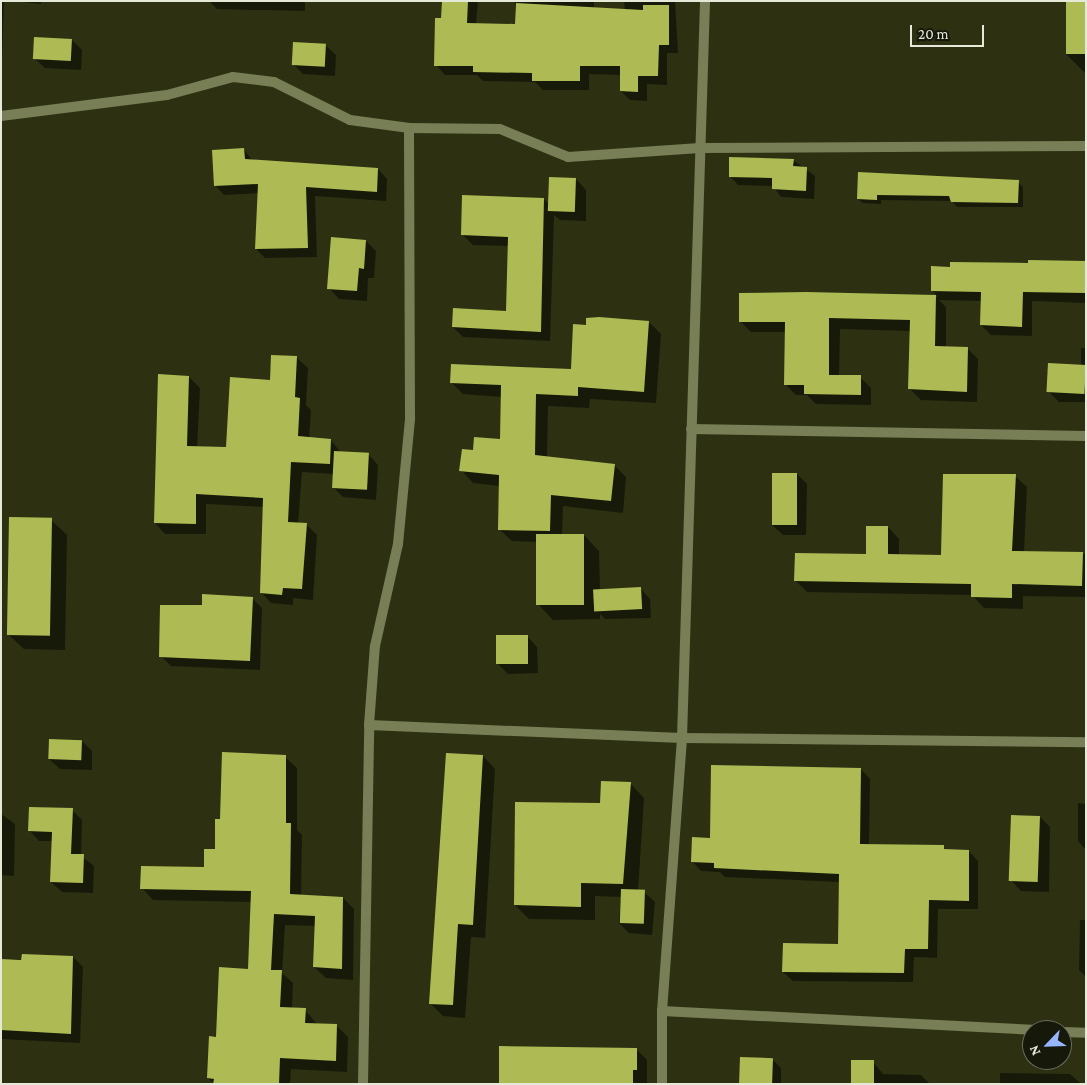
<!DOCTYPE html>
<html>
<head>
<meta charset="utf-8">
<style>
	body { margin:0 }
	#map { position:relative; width:1087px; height:1085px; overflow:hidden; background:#2d3112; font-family:"Crimson Pro",serif }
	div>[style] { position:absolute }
	.shadow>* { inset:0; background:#0007; transform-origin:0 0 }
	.building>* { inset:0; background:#aebb54; transform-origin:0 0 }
	.street>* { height:10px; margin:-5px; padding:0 5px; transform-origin:5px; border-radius:5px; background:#787e56 }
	span { translate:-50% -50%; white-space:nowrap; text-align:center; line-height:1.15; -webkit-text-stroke:5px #16180a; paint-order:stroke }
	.frame { position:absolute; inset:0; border:2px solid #e5e9d7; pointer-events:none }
	.north { position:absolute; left:1022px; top:1020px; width:50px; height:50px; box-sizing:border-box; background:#16180a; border:1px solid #696c5c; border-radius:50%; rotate:246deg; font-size:14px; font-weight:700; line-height:20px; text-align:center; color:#e5e9d7 }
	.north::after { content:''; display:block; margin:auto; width:18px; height:22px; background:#96b6fd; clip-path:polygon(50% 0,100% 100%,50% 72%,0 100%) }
	.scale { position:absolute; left:910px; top:25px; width:74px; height:22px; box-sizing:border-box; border:2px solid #e5e9d7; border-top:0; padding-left:6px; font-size:15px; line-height:18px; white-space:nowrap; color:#e5e9d7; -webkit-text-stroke:4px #16180a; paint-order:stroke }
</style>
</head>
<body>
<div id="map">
	<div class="shadow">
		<i style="clip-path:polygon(1px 1px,4px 1px,2px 62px,1px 62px)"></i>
		<i style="clip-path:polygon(12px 1px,41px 1px,41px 4px)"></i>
		<i style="clip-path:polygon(209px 1px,305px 1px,305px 11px,217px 9px)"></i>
		<i style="clip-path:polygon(443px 1px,478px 1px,476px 24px,516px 25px,515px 1px,594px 1px,594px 11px,625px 11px,624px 1px,675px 1px,678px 53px,667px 53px,667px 85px,647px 84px,647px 101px,630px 100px,621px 91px,621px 75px,589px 74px,589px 90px,543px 90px,535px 82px,483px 81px,477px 75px,445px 75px,436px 65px)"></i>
		<i style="clip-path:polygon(1086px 1px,1086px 74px,1066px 54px)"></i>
		<i style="clip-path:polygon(72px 40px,82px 50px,81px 70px,45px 68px,34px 58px)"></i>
		<i style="clip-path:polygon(325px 45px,336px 55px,335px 76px,303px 74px,293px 64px)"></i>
		<i style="clip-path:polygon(244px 150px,253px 161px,378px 169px,387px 179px,386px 201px,315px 196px,317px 257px,265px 258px,256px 249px,259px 193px,224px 195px,215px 185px)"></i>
		<i style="clip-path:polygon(793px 160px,815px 176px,814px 199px,781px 197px,773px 186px,738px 185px,730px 176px)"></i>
		<i style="clip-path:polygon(859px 173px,1018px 182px,1023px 187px,1023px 207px,957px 207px,952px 201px,881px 200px,881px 204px,863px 203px,858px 199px)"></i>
		<i style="clip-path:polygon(576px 179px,586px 190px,586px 221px,560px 220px,554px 215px,550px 341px,463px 337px,453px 327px,508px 312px,509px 246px,473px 245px,463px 235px,544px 199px,550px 205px)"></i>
		<i style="clip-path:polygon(366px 241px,376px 251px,374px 278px,368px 278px,367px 301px,339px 299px,329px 288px)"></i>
		<i style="clip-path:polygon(951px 263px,1086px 263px,1086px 303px,1032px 301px,1032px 336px,991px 335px,981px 325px,982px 301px,939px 300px,946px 307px,946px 348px,967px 348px,978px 359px,977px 402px,921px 400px,910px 389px,911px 331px,840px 329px,839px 376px,860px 377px,871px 388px,871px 405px,816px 404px,807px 395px,796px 395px,785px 384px,786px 332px,751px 332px,740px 321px,740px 294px,938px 297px,932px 290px,951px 268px)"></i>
		<i style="clip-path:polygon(649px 322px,661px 334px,656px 403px,590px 399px,589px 408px,548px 406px,547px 458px,614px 465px,626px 477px,623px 513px,563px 506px,562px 535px,584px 535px,599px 551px,600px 589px,640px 588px,650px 599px,651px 618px,605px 619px,600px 614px,600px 619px,553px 620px,538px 604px,537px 542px,512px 541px,499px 529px,500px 486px,473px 483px,461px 470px,474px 452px,501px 440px,502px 397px,463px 394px,451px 382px,572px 370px)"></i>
		<i style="clip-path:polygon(1081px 348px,1086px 348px,1086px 402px,1059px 402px,1049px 392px,1081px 366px)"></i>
		<i style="clip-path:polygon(297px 358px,308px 368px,306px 405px,311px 410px,309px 439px,331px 440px,341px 453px,368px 454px,378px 465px,376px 500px,343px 497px,333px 487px,334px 474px,302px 472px,298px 524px,306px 524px,317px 535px,313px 600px,293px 598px,293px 605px,271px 603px,261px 592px,264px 507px,206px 504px,206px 534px,165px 534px,155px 523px,189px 377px,200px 388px,197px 448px,227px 448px,271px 381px)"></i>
		<i style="clip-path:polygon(797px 474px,807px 484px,806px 535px,783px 535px,772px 525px)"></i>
		<i style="clip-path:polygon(1015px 476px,1027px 487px,1024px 552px,1086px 554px,1086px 597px,1023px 596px,1023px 609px,984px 608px,972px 595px,807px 592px,795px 580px,867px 555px,888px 527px,899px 539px,899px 556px,942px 557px)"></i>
		<i style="clip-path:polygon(51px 520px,67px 535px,65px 650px,24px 649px,8px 634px)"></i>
		<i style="clip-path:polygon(252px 598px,262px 608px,260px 670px,171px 666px,161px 656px,203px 606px)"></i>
		<i style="left:1085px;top:630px;width:1px;height:47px"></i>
		<i style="clip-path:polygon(527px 636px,537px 647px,538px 673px,508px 674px,498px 664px)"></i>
		<i style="clip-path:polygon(82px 741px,92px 751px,92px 770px,60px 769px,49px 759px)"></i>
		<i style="clip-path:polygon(483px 756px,495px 769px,485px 938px,471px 937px,465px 1018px,443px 1016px,430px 1003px)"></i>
		<i style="clip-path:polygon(285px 757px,297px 768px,297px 830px,302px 835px,301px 896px,343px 898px,354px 909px,353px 980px,326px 978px,314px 967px,316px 926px,285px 925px,282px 973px,293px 983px,292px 1009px,305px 1010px,317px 1024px,336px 1025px,348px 1037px,347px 1072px,291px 1069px,290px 1084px,214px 1084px,208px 1078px,217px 1038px,249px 970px,252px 902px,153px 900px,142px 888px,205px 868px,216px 850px,221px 821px)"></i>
		<i style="clip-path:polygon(861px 769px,870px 779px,869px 845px,943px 847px,947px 851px,969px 851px,978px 861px,978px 909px,938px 909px,937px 958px,914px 957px,913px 982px,793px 981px,783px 972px,839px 945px,840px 882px,725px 877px,720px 872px,701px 871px,692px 861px,712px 840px)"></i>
		<i style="clip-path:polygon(630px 783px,644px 798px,638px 891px,644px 892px,655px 902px,652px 935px,629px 933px,619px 923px,621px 897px,595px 896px,595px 920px,529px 919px,515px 905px,602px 804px)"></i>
		<i style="clip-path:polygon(1078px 803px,1086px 804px,1086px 850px,1078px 841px)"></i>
		<i style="clip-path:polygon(72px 810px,82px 820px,81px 856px,94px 866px,93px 893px,62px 892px,51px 882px,53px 841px,39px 841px,29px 830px)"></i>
		<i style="clip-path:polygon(1px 814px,15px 824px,14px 876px,1px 875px)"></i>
		<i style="clip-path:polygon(1040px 817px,1050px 827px,1049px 892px,1021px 891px,1011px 880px)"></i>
		<i style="clip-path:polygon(1080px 920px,1086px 920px,1086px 977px,1079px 970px)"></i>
		<i style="clip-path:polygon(73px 957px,83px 967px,80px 1043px,1px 1039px,1px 960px)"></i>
		<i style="clip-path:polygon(636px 1049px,647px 1060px,647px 1084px,500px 1084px)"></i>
		<i style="clip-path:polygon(773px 1060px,781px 1068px,781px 1084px,740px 1084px)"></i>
		<i style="clip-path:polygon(873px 1062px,883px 1074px,921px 1075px,930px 1084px,852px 1084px)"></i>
		<i style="clip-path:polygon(1000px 1073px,1070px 1074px,1080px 1083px,1086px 1084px,1000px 1084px)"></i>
	</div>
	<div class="building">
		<i style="clip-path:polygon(442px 1px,468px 1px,467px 23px,515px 24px,516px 3px,643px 10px,643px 5px,669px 5px,669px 45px,659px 45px,658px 76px,638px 76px,638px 92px,620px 91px,620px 66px,580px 66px,580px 81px,532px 81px,532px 73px,473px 72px,473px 66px,434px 66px,435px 18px,441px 18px)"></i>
		<i style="left:1066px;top:1px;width:20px;height:53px"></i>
		<i style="left:34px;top:37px;width:38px;height:22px;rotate:3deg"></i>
		<i style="left:293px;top:42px;width:33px;height:23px;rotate:3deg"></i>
		<i style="clip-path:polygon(244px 148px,245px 159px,378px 168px,377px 192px,306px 187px,308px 248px,255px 249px,258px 184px,214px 186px,212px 150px)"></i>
		<i style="clip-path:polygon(729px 157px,794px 159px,793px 166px,807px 167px,806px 191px,772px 189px,772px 178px,729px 177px)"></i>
		<i style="clip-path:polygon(858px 172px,1019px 180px,1018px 203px,951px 202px,949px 196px,877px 195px,877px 200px,857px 199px)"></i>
		<i style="left:549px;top:177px;width:27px;height:34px;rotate:2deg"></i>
		<i style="clip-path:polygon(462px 195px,544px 198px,541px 332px,452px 327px,453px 308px,506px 311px,508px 237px,461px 235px)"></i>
		<i style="clip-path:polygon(331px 237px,366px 240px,364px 269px,359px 268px,357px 291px,327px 289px)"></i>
		<i style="clip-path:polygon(1028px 260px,1086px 261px,1086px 293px,1023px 292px,1022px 327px,980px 325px,981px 292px,931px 291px,931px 266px,950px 267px,950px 262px,1028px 263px)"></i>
		<i style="clip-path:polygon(806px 292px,936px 295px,935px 346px,968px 347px,967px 392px,908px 389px,910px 320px,829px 318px,829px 375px,861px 375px,861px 395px,804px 394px,804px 385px,784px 385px,785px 322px,739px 322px,739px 293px)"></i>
		<i style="clip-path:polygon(599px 317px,649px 321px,644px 392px,578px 387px,578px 396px,536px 394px,535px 455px,615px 464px,611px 501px,551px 495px,550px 531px,498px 530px,499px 475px,459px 471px,462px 449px,473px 450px,474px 437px,500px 439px,501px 385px,450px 383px,451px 364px,571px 369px,573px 324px,586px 325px,586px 318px)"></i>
		<i style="clip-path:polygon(271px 355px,297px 356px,295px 397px,300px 398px,298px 436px,331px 439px,330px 464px,291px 462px,288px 522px,307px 523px,302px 589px,283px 588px,282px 595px,260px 593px,263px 498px,196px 494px,196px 524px,154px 523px,158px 374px,189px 376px,187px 446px,226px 447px,230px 377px,270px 380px)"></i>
		<i style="left:1048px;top:363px;width:38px;height:29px;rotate:3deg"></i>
		<i style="left:334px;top:451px;width:35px;height:37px;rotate:3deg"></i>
		<i style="left:772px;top:473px;width:25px;height:52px"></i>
		<i style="clip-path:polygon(943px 474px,1016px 474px,1012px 551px,1083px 552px,1082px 586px,1012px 584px,1012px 598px,971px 597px,971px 584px,794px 581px,795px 553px,866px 554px,866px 526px,888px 526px,888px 554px,941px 555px)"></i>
		<i style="left:9px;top:517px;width:43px;height:118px;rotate:1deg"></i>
		<i style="left:536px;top:534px;width:48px;height:71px"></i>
		<i style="left:641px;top:587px;width:22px;height:48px;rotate:87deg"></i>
		<i style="clip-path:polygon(202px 594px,253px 597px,250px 661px,159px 657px,160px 605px,202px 605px)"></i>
		<i style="left:528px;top:635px;width:29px;height:32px;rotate:90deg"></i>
		<i style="left:49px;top:739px;width:33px;height:20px;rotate:2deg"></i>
		<i style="clip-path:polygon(222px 752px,286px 755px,286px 823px,291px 823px,290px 894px,343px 897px,342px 969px,313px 967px,315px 916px,274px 914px,271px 970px,282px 970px,280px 1007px,306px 1008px,305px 1023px,337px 1024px,336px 1061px,280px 1058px,279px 1084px,213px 1084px,214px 1079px,207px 1078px,209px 1036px,216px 1037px,219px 967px,248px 969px,251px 891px,140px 889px,141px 866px,204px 867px,204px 849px,215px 849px,215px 819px,220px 819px)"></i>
		<i style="clip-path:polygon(446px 753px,483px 755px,473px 925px,458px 924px,453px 1005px,429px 1004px)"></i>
		<i style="clip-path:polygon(711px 765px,861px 768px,860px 844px,944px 845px,944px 849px,969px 850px,969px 901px,929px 900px,928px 949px,905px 949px,904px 973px,782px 972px,783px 943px,838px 944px,839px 874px,714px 868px,714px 863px,691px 862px,692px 837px,710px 838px)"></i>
		<i style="clip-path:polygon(601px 781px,631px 782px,623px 884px,581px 883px,581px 907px,514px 905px,515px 802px,600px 803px)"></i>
		<i style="clip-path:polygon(29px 807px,73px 808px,71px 854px,84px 854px,83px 883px,50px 882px,52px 832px,28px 831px)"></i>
		<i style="left:1011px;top:815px;width:29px;height:66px;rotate:2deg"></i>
		<i style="left:621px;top:889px;width:24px;height:34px;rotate:2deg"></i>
		<i style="clip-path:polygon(22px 954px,73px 956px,71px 1034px,1px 1030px,1px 959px,21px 960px)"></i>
		<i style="clip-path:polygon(499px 1046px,637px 1048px,637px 1070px,633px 1070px,633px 1084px,499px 1084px)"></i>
		<i style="left:740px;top:1057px;width:33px;height:27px;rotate:2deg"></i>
		<i style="left:851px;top:1060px;width:23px;height:24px"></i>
	</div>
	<div class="street">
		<i style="left:1px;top:116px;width:167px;rotate:-7.2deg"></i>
		<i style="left:167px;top:95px;width:68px;rotate:-15.3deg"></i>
		<i style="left:233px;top:77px;width:41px;rotate:7deg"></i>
		<i style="left:274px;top:82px;width:85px;rotate:26.6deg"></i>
		<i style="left:350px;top:120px;width:60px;rotate:7.7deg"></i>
		<i style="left:409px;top:128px;width:91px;rotate:0.6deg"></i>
		<i style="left:500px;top:129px;width:74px;rotate:22.4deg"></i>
		<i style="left:568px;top:157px;width:132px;rotate:-3.9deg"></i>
		<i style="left:700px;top:148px;width:386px;rotate:-0.3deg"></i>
		<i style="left:691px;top:429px;width:395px;rotate:1deg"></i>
		<i style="left:369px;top:725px;width:313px;rotate:2.4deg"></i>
		<i style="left:682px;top:738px;width:404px;rotate:0.6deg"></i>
		<i style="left:662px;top:1011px;width:370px;rotate:2.9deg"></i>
		<i style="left:1062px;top:1032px;width:24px;rotate:2deg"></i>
		<i style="left:363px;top:1084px;width:359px;rotate:-89deg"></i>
		<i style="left:369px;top:725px;width:79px;rotate:-85.7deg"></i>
		<i style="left:375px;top:646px;width:105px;rotate:-77.3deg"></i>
		<i style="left:398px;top:544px;width:126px;rotate:-84.5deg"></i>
		<i style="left:410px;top:419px;width:291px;rotate:-90.2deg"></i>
		<i style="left:662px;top:1084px;width:73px;rotate:-90deg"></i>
		<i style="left:662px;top:1011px;width:274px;rotate:-85.8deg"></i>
		<i style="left:682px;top:738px;width:737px;rotate:-88.21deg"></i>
	</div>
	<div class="frame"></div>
	<div class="north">N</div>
	<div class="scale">20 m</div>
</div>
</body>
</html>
